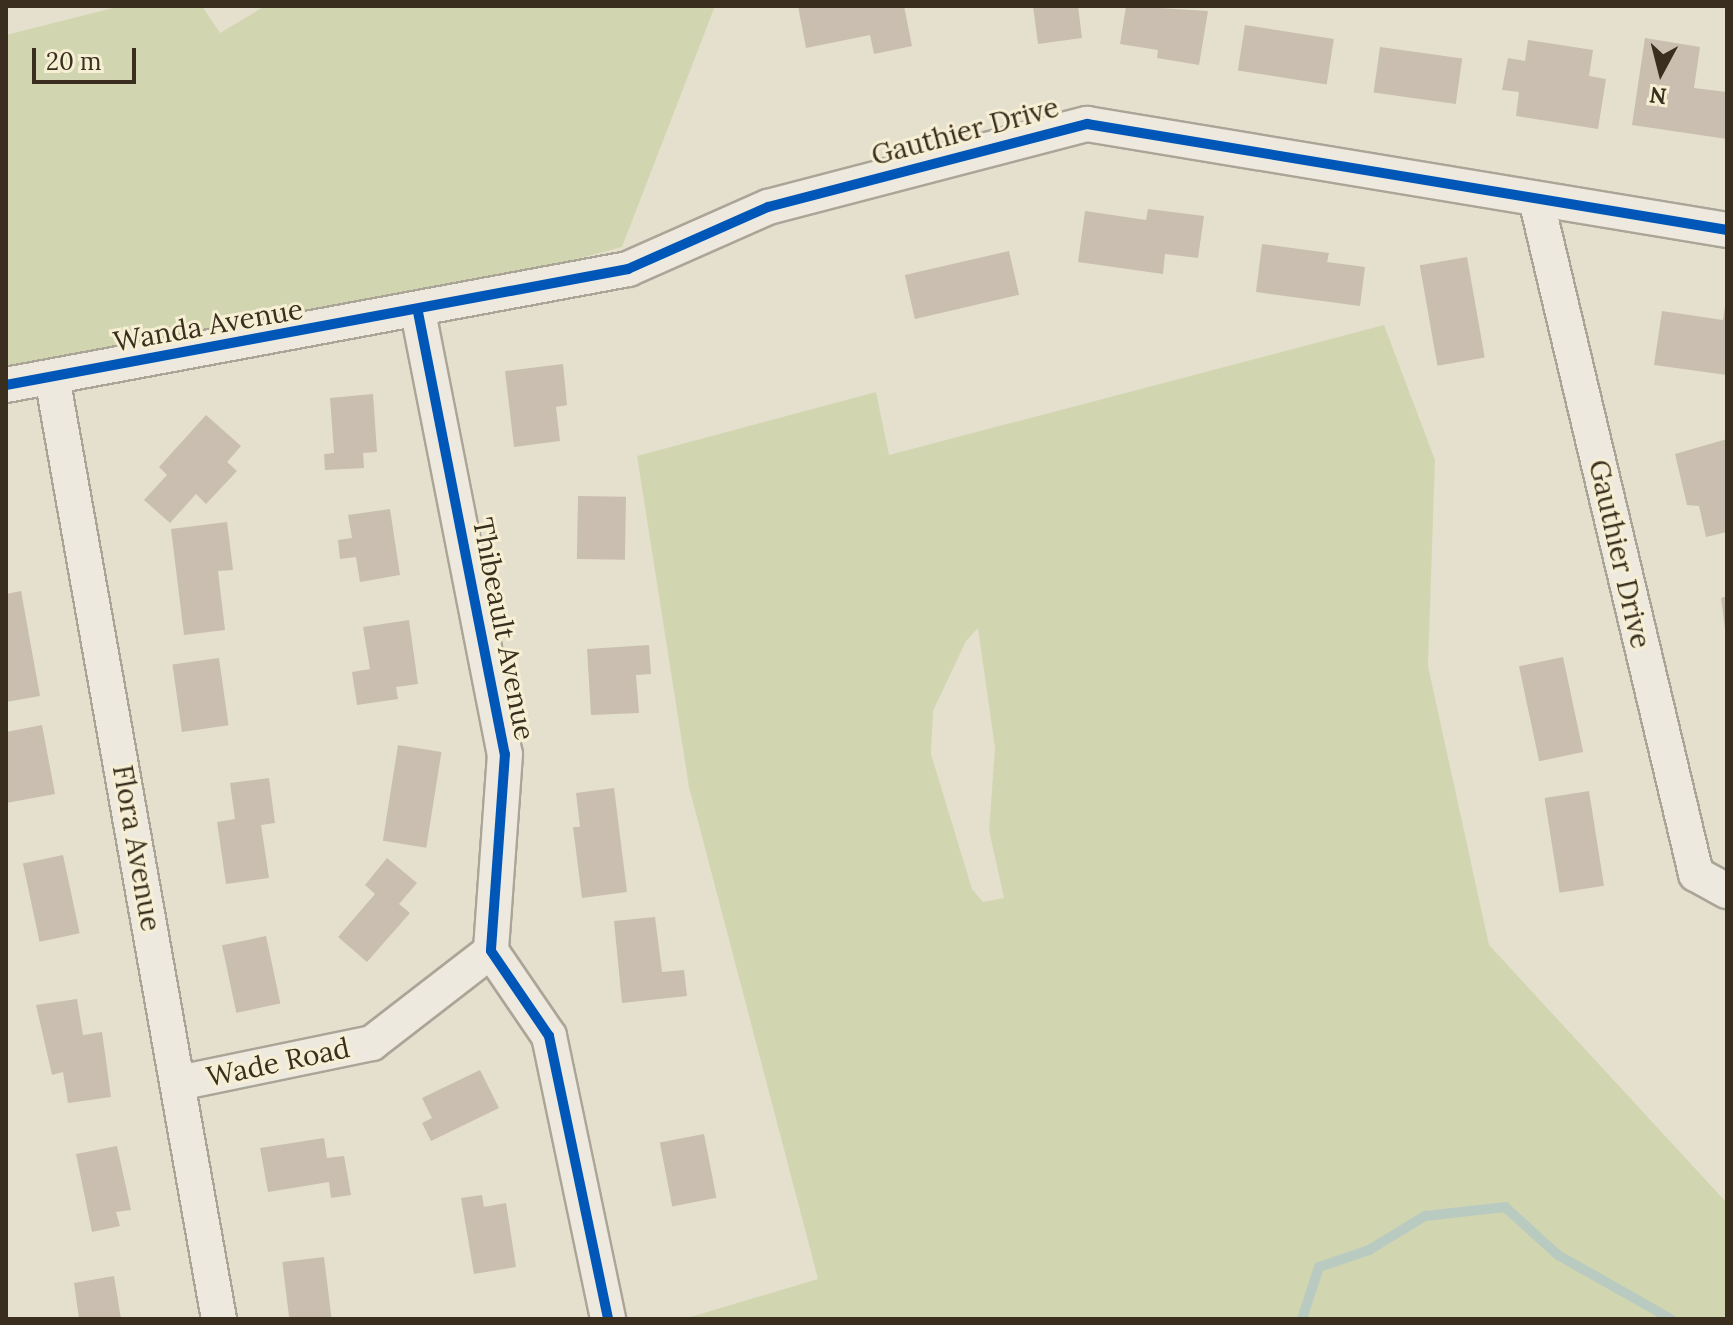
<!DOCTYPE html>
<html>
<head>
<meta charset="utf-8">
<style>
	body { margin:0 }
	#map { position:relative; width:1733px; height:1325px; overflow:hidden; background:#e5e0ce; font-family:Lora,serif }
	div>[style] { position:absolute }
	.green>* { inset:0; background:#d2d6b0 }
	.stream>* { height:10px; margin:-5px; padding:0 5px; transform-origin:5px; border-radius:5px; background:#b9cbc1 }
	.building>* { inset:0; background:#c9beaf; transform-origin:0 0 }
	.roads { filter:drop-shadow(2px 0 #aaa597) drop-shadow(-2px 0 #aaa597) drop-shadow(0 2px #aaa597) drop-shadow(0 -2px #aaa597) }
	.street>* { height:34px; margin:-17px; padding:0 17px; transform-origin:17px; border-radius:17px; background:#ede9df }
	.cycleway>* { height:10px; margin:-5px; padding:0 5px; transform-origin:5px; border-radius:5px; background:#0057b8 }
	span { translate:-50% -50%; white-space:nowrap; text-align:center; line-height:1.15; -webkit-text-stroke:6px #f6efd4; paint-order:stroke }
	.street-label { font-size:28px; color:#3a2e1e }
	.frame { position:absolute; inset:0; border:8px solid #3a2e1e; pointer-events:none }
	.north { position:absolute; left:1621px; top:32px; width:80px; height:80px; -webkit-text-stroke:6px #f6efd4; paint-order:stroke; rotate:187deg; font-size:22px; font-weight:700; line-height:32px; text-align:center; color:#3a2e1e }
	.north::after { content:''; display:block; margin:auto; width:28px; height:36px; background:#3a2e1e; clip-path:polygon(50% 0,100% 100%,50% 72%,0 100%) }
	.scale { position:absolute; left:32px; top:48px; width:104px; height:36px; box-sizing:border-box; border:4px solid #3a2e1e; border-top:0; padding-left:10px; font-size:24px; line-height:28px; white-space:nowrap; color:#3a2e1e; -webkit-text-stroke:6px #f6efd4; paint-order:stroke }
</style>
</head>
<body>
<div id="map">
	<div class="green">
		<i style="clip-path:polygon(121px 6px,202px 6px,220px 33px,265px 6px,715px 6px,622px 247px,423px 300px,6px 377px,6px 35px)"></i>
		<i style="clip-path:polygon(evenodd,1384px 325px,1435px 460px,1428px 666px,1489px 945px,1727px 1203px,1727px 1319px,684px 1319px,818px 1279px,689px 787px,637px 456px,876px 392px,889px 455px,1384px 325px,978px 628px,995px 748px,989px 830px,1004px 898px,983px 902px,972px 889px,931px 754px,933px 711px,966px 641px,978px 628px)"></i>
	</div>
	<div class="stream">
		<i style="left:1302px;top:1319px;width:55px;rotate:-71.9deg"></i>
		<i style="left:1319px;top:1267px;width:53px;rotate:-18.8deg"></i>
		<i style="left:1369px;top:1250px;width:66px;rotate:-31.3deg"></i>
		<i style="left:1425px;top:1216px;width:81px;rotate:-6.4deg"></i>
		<i style="left:1505px;top:1207px;width:72px;rotate:42.2deg"></i>
		<i style="left:1558px;top:1255px;width:130px;rotate:29.5deg"></i>
	</div>
	<div class="building">
		<i style="clip-path:polygon(798px 6px,904px 6px,912px 46px,874px 54px,870px 35px,806px 48px)"></i>
		<i style="clip-path:polygon(1033px 6px,1078px 6px,1082px 38px,1038px 44px)"></i>
		<i style="clip-path:polygon(1126px 6px,1208px 11px,1199px 65px,1157px 58px,1158px 50px,1120px 44px)"></i>
		<i style="left:1245px;top:25px;width:90px;height:46px;rotate:9deg"></i>
		<i style="clip-path:polygon(1645px 38px,1700px 47px,1694px 88px,1727px 92px,1727px 139px,1632px 125px)"></i>
		<i style="clip-path:polygon(1528px 40px,1593px 50px,1589px 76px,1606px 79px,1598px 129px,1516px 116px,1519px 92px,1502px 90px,1508px 58px,1525px 61px)"></i>
		<i style="left:1380px;top:47px;width:83px;height:46px;rotate:8deg"></i>
		<i style="clip-path:polygon(1148px 209px,1204px 216px,1198px 258px,1165px 254px,1163px 274px,1078px 262px,1085px 211px,1146px 220px)"></i>
		<i style="clip-path:polygon(1262px 244px,1329px 253px,1327px 262px,1365px 267px,1360px 306px,1256px 292px)"></i>
		<i style="left:1009px;top:251px;width:45px;height:107px;rotate:77deg"></i>
		<i style="left:1467px;top:257px;width:102px;height:48px;rotate:80deg"></i>
		<i style="clip-path:polygon(1725px 306px,1727px 375px,1654px 365px,1662px 311px,1723px 320px)"></i>
		<i style="clip-path:polygon(563px 364px,567px 405px,556px 407px,560px 441px,514px 447px,505px 371px)"></i>
		<i style="clip-path:polygon(373px 394px,377px 452px,363px 453px,364px 468px,325px 470px,324px 454px,334px 453px,330px 398px)"></i>
		<i style="clip-path:polygon(206px 415px,241px 446px,227px 462px,237px 471px,206px 504px,196px 494px,170px 523px,144px 500px,167px 475px,159px 467px)"></i>
		<i style="clip-path:polygon(1727px 439px,1727px 532px,1706px 537px,1699px 506px,1687px 505px,1675px 454px)"></i>
		<i style="left:578px;top:496px;width:48px;height:63px;rotate:1deg"></i>
		<i style="clip-path:polygon(390px 509px,400px 575px,360px 582px,356px 557px,340px 559px,338px 540px,352px 538px,348px 515px)"></i>
		<i style="clip-path:polygon(227px 522px,233px 570px,218px 571px,225px 630px,184px 635px,171px 529px)"></i>
		<i style="clip-path:polygon(21px 591px,40px 696px,6px 702px,6px 594px)"></i>
		<i style="clip-path:polygon(1727px 596px,1727px 637px,1726px 637px,1721px 598px)"></i>
		<i style="clip-path:polygon(409px 620px,418px 684px,396px 687px,398px 699px,357px 705px,352px 672px,370px 669px,363px 627px)"></i>
		<i style="clip-path:polygon(649px 645px,651px 674px,636px 675px,639px 713px,591px 715px,587px 649px)"></i>
		<i style="left:1563px;top:657px;width:97px;height:45px;rotate:78deg"></i>
		<i style="left:219px;top:658px;width:68px;height:47px;rotate:82deg"></i>
		<i style="clip-path:polygon(42px 725px,55px 794px,6px 803px,6px 732px)"></i>
		<i style="left:398px;top:745px;width:44px;height:97px;rotate:9deg"></i>
		<i style="clip-path:polygon(269px 778px,275px 823px,261px 825px,269px 878px,226px 884px,217px 822px,235px 819px,230px 783px)"></i>
		<i style="clip-path:polygon(614px 788px,627px 892px,582px 898px,573px 827px,580px 827px,576px 793px)"></i>
		<i style="left:1589px;top:791px;width:96px;height:45px;rotate:81deg"></i>
		<i style="left:63px;top:855px;width:80px;height:41px;rotate:78deg"></i>
		<i style="clip-path:polygon(387px 858px,417px 883px,399px 904px,410px 913px,367px 962px,338px 937px,375px 894px,365px 885px)"></i>
		<i style="clip-path:polygon(655px 917px,662px 972px,684px 970px,687px 996px,622px 1003px,614px 921px)"></i>
		<i style="left:266px;top:936px;width:69px;height:45px;rotate:78deg"></i>
		<i style="clip-path:polygon(77px 999px,83px 1035px,102px 1032px,111px 1097px,68px 1103px,63px 1072px,52px 1075px,36px 1005px)"></i>
		<i style="clip-path:polygon(480px 1070px,499px 1108px,431px 1141px,422px 1123px,432px 1118px,422px 1098px)"></i>
		<i style="left:704px;top:1134px;width:65px;height:45px;rotate:79deg"></i>
		<i style="clip-path:polygon(324px 1138px,327px 1158px,344px 1156px,351px 1195px,331px 1198px,329px 1182px,268px 1192px,260px 1148px)"></i>
		<i style="clip-path:polygon(117px 1146px,131px 1210px,116px 1212px,120px 1226px,92px 1232px,76px 1154px)"></i>
		<i style="clip-path:polygon(482px 1195px,484px 1207px,506px 1203px,516px 1267px,474px 1274px,461px 1198px)"></i>
		<i style="left:324px;top:1257px;width:63px;height:42px;rotate:83deg"></i>
		<i style="clip-path:polygon(114px 1276px,121px 1319px,79px 1319px,74px 1283px)"></i>
	</div>
	<div class="roads">
		<div class="street">
			<i style="left:1536px;top:199px;width:694px;rotate:76.66deg"></i>
			<i style="left:1696px;top:874px;width:35px;rotate:29deg"></i>
			<i style="left:418px;top:312px;width:450px;rotate:78.9deg"></i>
			<i style="left:505px;top:754px;width:197px;rotate:94.1deg"></i>
			<i style="left:491px;top:951px;width:103px;rotate:55.7deg"></i>
			<i style="left:549px;top:1036px;width:289px;rotate:78.2deg"></i>
			<i style="left:52px;top:377px;width:957px;rotate:79.95deg"></i>
			<i style="left:6px;top:385px;width:633px;rotate:-10.56deg"></i>
			<i style="left:628px;top:269px;width:153px;rotate:-23.9deg"></i>
			<i style="left:768px;top:207px;width:330px;rotate:-14.6deg"></i>
			<i style="left:1087px;top:124px;width:649px;rotate:9.4deg"></i>
			<i style="left:179px;top:1083px;width:197px;rotate:-11.7deg"></i>
			<i style="left:372px;top:1043px;width:150px;rotate:-37.7deg"></i>
		</div>
	</div>
	<div class="cycleway">
		<i style="left:418px;top:312px;width:450px;rotate:78.9deg"></i>
		<i style="left:505px;top:754px;width:197px;rotate:94.1deg"></i>
		<i style="left:491px;top:951px;width:103px;rotate:55.7deg"></i>
		<i style="left:549px;top:1036px;width:289px;rotate:78.2deg"></i>
		<i style="left:6px;top:385px;width:633px;rotate:-10.56deg"></i>
		<i style="left:628px;top:269px;width:153px;rotate:-23.9deg"></i>
		<i style="left:768px;top:207px;width:330px;rotate:-14.6deg"></i>
		<i style="left:1087px;top:124px;width:649px;rotate:9.4deg"></i>
	</div>
	<div class="street-label">
		<span style="left:965px;top:131px;rotate:-15deg">Gauthier Drive</span>
		<span style="left:208px;top:325px;rotate:-10deg">Wanda Avenue</span>
		<span style="left:1620px;top:554px;rotate:77deg">Gauthier Drive</span>
		<span style="left:504px;top:629px;rotate:79deg">Thibeault Avenue</span>
		<span style="left:137px;top:848px;rotate:80deg">Flora Avenue</span>
		<span style="left:278px;top:1062px;rotate:-12deg">Wade Road</span>
	</div>
	<div class="frame"></div>
	<div class="north">N</div>
	<div class="scale">20 m</div>
</div>
</body>
</html>
